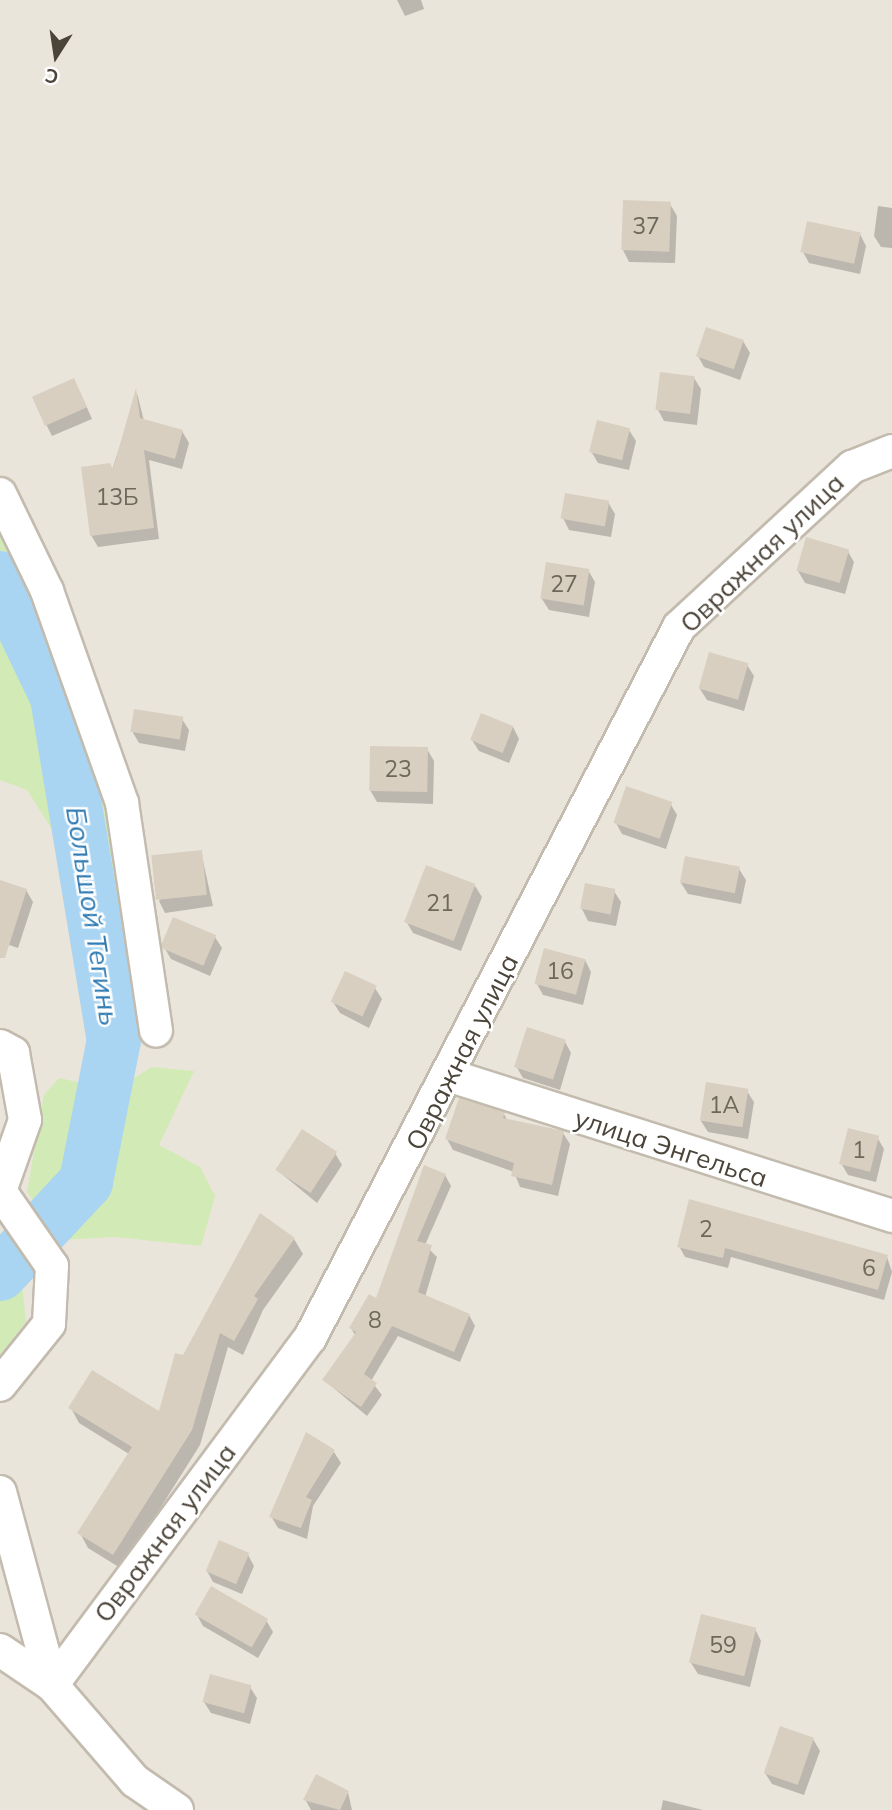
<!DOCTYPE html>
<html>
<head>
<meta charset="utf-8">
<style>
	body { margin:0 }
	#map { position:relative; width:892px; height:1810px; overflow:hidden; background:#f6f3ec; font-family:Mulish,sans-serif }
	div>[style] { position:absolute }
	.residential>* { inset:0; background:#eae5da; transform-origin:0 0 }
	.green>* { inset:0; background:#d2eab5 }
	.shadow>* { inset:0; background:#0003 }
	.river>* { height:54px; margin:-27px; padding:0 27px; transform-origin:27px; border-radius:27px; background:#a9d4f2 }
	.building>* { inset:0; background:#d8cfc1; transform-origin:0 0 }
	.roads { filter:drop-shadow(2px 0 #c2bbae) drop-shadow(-2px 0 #c2bbae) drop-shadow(0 2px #c2bbae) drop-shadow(0 -2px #c2bbae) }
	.minor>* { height:32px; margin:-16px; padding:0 16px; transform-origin:16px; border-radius:16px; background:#fff }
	span { translate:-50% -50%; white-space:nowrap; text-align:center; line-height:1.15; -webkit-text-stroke:5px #fff; paint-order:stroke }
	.number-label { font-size:23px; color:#6e675b }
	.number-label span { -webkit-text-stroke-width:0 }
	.street-label { font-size:26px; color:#4b4439 }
	.water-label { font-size:28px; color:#2e7ab2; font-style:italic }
	.north { position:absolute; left:21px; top:21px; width:70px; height:70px; -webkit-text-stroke:5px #fff; paint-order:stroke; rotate:192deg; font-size:19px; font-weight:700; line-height:28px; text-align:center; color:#4b4439 }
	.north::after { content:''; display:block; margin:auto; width:24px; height:32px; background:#4b4439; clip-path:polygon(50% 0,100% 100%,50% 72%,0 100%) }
</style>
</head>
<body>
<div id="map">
	<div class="residential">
		<i style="left:0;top:0;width:892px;height:1810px"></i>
	</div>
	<div class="green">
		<i style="clip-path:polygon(0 528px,117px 817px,141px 1022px,119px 1024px,112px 981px,77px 967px,53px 831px,27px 790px,0 780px)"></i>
		<i style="clip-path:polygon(152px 1067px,194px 1071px,159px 1145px,200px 1167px,215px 1196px,201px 1246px,115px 1237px,61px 1240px,27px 1192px,44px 1095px,59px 1078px,81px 1083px,89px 1106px)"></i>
		<i style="clip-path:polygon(21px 1275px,26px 1322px,0 1355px,0 1279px)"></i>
	</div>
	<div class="shadow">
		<i style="clip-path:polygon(397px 0,421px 0,424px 9px,405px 16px)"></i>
		<i style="clip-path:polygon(670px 204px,677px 216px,675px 263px,629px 262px,623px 250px)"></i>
		<i style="clip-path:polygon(878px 206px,892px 208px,892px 248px,881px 247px,874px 236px)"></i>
		<i style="clip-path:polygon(860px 234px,866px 246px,860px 274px,809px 263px,803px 252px)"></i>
		<i style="clip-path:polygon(743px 341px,750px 353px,740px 380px,704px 367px,698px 356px)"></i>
		<i style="clip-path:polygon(694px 378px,701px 389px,697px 425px,664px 421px,658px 410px)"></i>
		<i style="clip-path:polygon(80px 392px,92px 419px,52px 436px,46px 424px)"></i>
		<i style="clip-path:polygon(137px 393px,144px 421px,182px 431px,189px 443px,182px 469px,149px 460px,159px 539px,98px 547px,91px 535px)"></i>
		<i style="clip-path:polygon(629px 430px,636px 441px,629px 470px,598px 463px,591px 451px)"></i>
		<i style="clip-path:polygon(608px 502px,615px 514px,611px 537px,569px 530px,563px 518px)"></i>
		<i style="clip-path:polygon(847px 550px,854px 562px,845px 594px,805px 583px,798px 571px)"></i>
		<i style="clip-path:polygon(588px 570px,595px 582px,589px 617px,549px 610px,542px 599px)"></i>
		<i style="clip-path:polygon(747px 665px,754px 676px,744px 711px,707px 700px,700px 689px)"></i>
		<i style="clip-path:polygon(182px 719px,189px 730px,185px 751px,139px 743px,132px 731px)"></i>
		<i style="clip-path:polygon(513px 727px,519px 739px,509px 763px,479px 751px,472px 740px)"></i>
		<i style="clip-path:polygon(427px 749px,434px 761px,433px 804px,377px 802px,370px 790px)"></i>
		<i style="clip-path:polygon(670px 803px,677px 815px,666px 849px,622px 834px,616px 823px)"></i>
		<i style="clip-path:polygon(201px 852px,213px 906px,165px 913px,159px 901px)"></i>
		<i style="clip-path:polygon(739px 869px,746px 880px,741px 904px,688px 894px,681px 883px)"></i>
		<i style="clip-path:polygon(0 882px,26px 890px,33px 902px,18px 948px,0 942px)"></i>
		<i style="clip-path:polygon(475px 886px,482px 897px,461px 951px,413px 933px,406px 921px)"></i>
		<i style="clip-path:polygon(614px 891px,621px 902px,616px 926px,588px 921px,582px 909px)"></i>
		<i style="clip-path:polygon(215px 937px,222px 948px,210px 976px,171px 959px,164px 947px)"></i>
		<i style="clip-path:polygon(585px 960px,591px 972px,583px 1005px,543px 995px,537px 984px)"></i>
		<i style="clip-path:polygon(375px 988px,382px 999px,369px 1028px,340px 1013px,333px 1002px)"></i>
		<i style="clip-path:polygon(565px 1042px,571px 1053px,560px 1090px,523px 1078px,516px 1066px)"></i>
		<i style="clip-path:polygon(747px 1091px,754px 1102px,748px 1139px,708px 1132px,701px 1121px)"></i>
		<i style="clip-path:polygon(504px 1114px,507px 1120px,563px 1133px,570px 1144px,558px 1196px,520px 1187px,514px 1172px,453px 1150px,447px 1139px)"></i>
		<i style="clip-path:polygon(877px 1137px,884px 1149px,876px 1182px,848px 1175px,841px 1163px)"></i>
		<i style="clip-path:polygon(335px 1153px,342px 1165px,317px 1203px,277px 1170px)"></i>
		<i style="clip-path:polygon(445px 1175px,451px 1186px,425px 1245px,437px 1257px,425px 1297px,469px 1315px,475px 1326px,460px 1362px,398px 1336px,371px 1381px,382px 1395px,367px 1416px,324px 1380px,355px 1335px,351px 1328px,377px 1300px)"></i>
		<i style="clip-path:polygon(690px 1201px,887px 1257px,892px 1272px,884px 1300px,731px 1257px,728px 1268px,685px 1257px,679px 1246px)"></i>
		<i style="clip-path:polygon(294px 1239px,303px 1254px,263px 1310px,243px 1355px,228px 1347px,200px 1445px,122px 1569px,88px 1548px,80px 1533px,129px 1454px,79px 1423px,71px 1408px,160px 1414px,184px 1357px)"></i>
		<i style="clip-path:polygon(334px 1452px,341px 1463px,313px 1506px,307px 1539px,278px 1528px,271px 1516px)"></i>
		<i style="clip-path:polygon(248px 1555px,254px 1566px,242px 1594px,213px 1582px,207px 1571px)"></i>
		<i style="clip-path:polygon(197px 1615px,266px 1620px,273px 1632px,258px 1658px,203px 1626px)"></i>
		<i style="clip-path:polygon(755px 1629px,761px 1641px,750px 1687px,698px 1674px,691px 1663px)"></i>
		<i style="clip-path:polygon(250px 1687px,257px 1698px,250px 1724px,211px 1713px,204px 1702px)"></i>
		<i style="clip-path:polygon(813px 1739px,820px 1751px,804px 1795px,772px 1784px,765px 1773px)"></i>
		<i style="clip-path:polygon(348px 1792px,352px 1810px,311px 1810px,305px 1799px)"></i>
		<i style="clip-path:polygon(663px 1800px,703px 1810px,661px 1810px)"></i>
	</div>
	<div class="river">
		<i style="left:0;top:578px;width:132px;rotate:64.4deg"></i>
		<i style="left:57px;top:697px;width:348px;rotate:80.6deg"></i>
		<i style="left:114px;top:1040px;width:145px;rotate:101.2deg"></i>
		<i style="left:86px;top:1182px;width:126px;rotate:133.1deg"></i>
	</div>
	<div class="building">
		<i style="left:623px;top:200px;width:48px;height:50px;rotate:2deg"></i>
		<i style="left:807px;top:221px;width:55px;height:32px;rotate:12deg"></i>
		<i style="left:706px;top:327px;width:40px;height:31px;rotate:19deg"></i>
		<i style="left:660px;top:372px;width:35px;height:38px;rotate:7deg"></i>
		<i style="left:74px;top:378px;width:32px;height:46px;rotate:66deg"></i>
		<i style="clip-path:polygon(136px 388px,140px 418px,183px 430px,175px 459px,144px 450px,154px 528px,90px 536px,81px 467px,110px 463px,113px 469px)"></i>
		<i style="left:597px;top:420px;width:34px;height:33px;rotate:14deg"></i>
		<i style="left:565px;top:493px;width:45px;height:26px;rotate:10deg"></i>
		<i style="left:806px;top:537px;width:45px;height:35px;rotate:16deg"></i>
		<i style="left:546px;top:562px;width:44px;height:37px;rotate:9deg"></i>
		<i style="left:709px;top:652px;width:41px;height:38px;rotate:16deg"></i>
		<i style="left:134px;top:709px;width:50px;height:23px;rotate:9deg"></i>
		<i style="left:481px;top:713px;width:35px;height:29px;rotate:22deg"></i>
		<i style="left:370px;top:746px;width:58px;height:45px;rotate:1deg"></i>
		<i style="left:626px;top:786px;width:49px;height:39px;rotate:19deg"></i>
		<i style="left:202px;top:850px;width:45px;height:51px;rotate:84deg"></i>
		<i style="left:685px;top:856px;width:56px;height:27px;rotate:11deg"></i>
		<i style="left:426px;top:865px;width:53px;height:61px;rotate:21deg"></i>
		<i style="clip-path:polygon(0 880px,27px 889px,5px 958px,0 958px)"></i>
		<i style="left:585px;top:883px;width:31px;height:26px;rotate:11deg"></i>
		<i style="left:173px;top:917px;width:47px;height:33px;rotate:23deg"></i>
		<i style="left:544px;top:948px;width:43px;height:37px;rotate:15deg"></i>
		<i style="left:345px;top:971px;width:35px;height:34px;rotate:25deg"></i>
		<i style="left:527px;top:1027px;width:41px;height:42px;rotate:18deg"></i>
		<i style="left:706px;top:1082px;width:43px;height:39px;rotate:9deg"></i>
		<i style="clip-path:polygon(459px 1098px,505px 1112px,503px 1118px,564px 1131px,552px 1185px,511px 1176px,514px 1163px,445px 1139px)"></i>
		<i style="left:848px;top:1128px;width:32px;height:37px;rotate:14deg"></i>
		<i style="left:302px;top:1129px;width:42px;height:49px;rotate:33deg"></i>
		<i style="clip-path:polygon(424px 1165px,446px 1174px,417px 1241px,432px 1245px,418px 1292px,470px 1314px,454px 1352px,392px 1326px,364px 1374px,377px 1383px,361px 1407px,322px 1380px,356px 1332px,349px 1328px,369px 1294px,376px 1298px)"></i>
		<i style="clip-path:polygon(689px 1199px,888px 1255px,878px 1290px,725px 1248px,723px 1258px,677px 1247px)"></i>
		<i style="clip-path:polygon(260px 1213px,295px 1238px,254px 1296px,258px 1299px,234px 1341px,220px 1333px,192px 1430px,113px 1555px,77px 1533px,132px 1447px,68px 1408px,92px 1370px,159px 1411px,175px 1353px,183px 1355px)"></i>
		<i style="clip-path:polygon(306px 1432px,335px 1450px,306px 1497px,312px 1500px,301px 1528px,269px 1517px)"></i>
		<i style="left:219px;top:1540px;width:33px;height:34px;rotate:23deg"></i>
		<i style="left:211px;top:1586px;width:66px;height:33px;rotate:30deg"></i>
		<i style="left:701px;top:1614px;width:57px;height:50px;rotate:14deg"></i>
		<i style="left:210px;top:1674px;width:43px;height:29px;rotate:15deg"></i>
		<i style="left:780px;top:1726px;width:36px;height:50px;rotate:19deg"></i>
		<i style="clip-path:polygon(316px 1774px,349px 1791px,340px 1810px,303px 1800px)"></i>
	</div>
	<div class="roads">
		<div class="minor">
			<i style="left:0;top:494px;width:108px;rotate:64.1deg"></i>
			<i style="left:47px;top:591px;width:225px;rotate:70.5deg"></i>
			<i style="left:122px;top:803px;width:230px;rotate:81.5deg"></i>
			<i style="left:0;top:1046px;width:15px;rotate:28deg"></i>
			<i style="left:13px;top:1053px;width:68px;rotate:79.8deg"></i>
			<i style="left:25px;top:1120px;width:75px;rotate:109.4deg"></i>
			<i style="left:451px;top:1076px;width:463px;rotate:17.6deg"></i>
			<i style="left:0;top:1191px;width:91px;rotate:55.3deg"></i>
			<i style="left:52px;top:1266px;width:58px;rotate:93deg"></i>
			<i style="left:49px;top:1324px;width:78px;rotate:128.8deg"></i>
			<i style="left:0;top:1492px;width:200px;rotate:74.9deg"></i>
			<i style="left:0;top:1650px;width:63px;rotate:33.9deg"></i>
			<i style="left:52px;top:1685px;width:127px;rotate:49.2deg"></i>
			<i style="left:135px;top:1781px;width:51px;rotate:34.6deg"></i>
			<i style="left:52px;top:1685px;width:432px;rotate:-53.4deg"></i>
			<i style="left:310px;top:1338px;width:801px;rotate:-62.57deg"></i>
			<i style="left:679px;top:627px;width:236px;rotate:-42.8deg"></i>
			<i style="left:852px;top:467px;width:43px;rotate:-21.8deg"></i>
		</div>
	</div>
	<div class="number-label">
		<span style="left:646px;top:226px">37</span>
		<span style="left:117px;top:497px">13Б</span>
		<span style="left:564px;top:584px">27</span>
		<span style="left:398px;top:769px">23</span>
		<span style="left:440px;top:903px">21</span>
		<span style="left:560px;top:971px">16</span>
		<span style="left:724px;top:1105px">1А</span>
		<span style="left:859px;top:1150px">1</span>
		<span style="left:706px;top:1229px">2</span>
		<span style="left:869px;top:1268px">6</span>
		<span style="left:375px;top:1320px">8</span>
		<span style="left:723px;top:1645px">59</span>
	</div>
	<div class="street-label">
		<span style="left:762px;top:553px;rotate:-44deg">Овражная улица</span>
		<span style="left:462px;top:1052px;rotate:-63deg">Овражная улица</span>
		<span style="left:671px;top:1148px;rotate:18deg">улица Энгельса</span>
		<span style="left:165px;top:1533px;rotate:-53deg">Овражная улица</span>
	</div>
	<div class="water-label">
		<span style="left:93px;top:916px;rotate:81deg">Большой Тегинь</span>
	</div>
	<div class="north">С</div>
</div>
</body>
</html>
